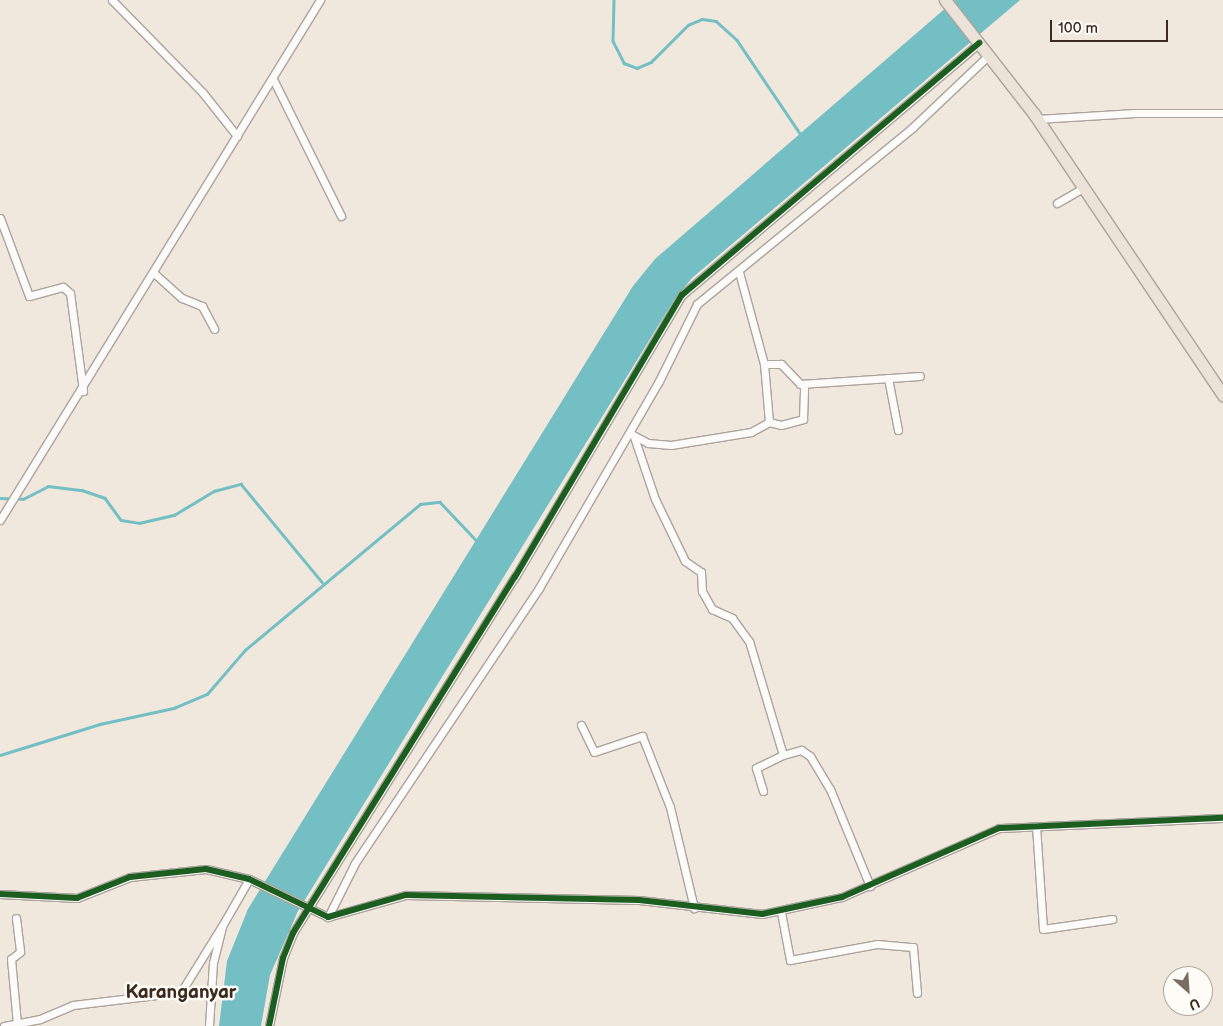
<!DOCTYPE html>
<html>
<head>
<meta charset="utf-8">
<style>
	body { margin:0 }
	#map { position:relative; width:1223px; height:1026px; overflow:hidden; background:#f0e7dd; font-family:"Balsamiq Sans",sans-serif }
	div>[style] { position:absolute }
	.water>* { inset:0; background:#73bfc3 }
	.stream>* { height:2.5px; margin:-1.25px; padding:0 1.25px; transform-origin:1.25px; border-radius:1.25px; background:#73bfc3 }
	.roads { filter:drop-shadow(1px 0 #aba49d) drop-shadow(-1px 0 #aba49d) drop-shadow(0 1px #aba49d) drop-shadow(0 -1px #aba49d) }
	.minor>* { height:7px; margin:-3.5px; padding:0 3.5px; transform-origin:3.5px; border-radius:3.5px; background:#fdfbfa }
	.primary>* { height:11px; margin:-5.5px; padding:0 5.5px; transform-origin:5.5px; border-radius:5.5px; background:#ece3d8 }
	.cycleway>* { height:6px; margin:-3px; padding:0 3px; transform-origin:3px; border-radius:3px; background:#1b5e20 }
	span { translate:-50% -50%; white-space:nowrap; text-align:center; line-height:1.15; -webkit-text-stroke:5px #fdfcf7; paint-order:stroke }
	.quarter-label { font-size:19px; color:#3b2a1e; font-weight:700 }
	.north { position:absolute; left:1163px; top:966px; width:50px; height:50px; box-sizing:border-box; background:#fdfcf7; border:1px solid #afa8a0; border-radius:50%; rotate:154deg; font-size:14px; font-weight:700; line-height:20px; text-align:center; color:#3b2a1e }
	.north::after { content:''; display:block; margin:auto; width:18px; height:22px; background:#7a6c61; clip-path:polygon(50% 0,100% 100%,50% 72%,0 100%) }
	.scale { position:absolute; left:1050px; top:20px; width:118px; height:22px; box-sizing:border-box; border:2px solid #3b2a1e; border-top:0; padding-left:6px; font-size:15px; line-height:18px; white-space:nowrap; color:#3b2a1e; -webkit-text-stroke:4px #fdfcf7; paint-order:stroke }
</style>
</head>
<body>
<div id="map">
	<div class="water">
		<i style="clip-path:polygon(955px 0,1020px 0,692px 278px,674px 300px,298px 911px,270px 975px,261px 1026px,219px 1026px,227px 961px,248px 909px,633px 286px,655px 259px)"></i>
	</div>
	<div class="stream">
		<i style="left:614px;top:0;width:41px;rotate:91.4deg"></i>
		<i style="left:613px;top:41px;width:25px;rotate:63deg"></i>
		<i style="left:624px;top:63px;width:14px;rotate:21deg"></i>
		<i style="left:637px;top:68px;width:15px;rotate:-23deg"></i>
		<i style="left:651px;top:62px;width:52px;rotate:-45deg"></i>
		<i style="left:688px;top:25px;width:15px;rotate:-23deg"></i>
		<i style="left:702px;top:19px;width:14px;rotate:8deg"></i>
		<i style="left:716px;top:21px;width:28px;rotate:42deg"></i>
		<i style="left:737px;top:40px;width:115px;rotate:56deg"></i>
		<i style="left:0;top:498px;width:23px;rotate:2deg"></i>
		<i style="left:23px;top:499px;width:28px;rotate:-27deg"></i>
		<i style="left:48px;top:486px;width:34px;rotate:7deg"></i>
		<i style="left:82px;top:490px;width:24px;rotate:19deg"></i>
		<i style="left:105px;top:498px;width:27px;rotate:54deg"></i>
		<i style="left:121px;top:520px;width:18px;rotate:9deg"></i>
		<i style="left:139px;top:523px;width:36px;rotate:-13deg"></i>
		<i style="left:174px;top:515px;width:47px;rotate:-31deg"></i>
		<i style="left:214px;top:491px;width:28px;rotate:-15deg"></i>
		<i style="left:241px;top:484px;width:127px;rotate:50.4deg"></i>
		<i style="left:0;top:755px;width:105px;rotate:-17.2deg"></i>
		<i style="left:100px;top:724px;width:76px;rotate:-12.2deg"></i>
		<i style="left:174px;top:708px;width:36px;rotate:-23deg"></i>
		<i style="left:207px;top:694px;width:58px;rotate:-49.2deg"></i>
		<i style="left:245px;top:650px;width:228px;rotate:-39.8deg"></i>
		<i style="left:420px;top:504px;width:20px;rotate:-6deg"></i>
		<i style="left:440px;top:502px;width:54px;rotate:46.5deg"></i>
	</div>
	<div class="roads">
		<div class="minor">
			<i style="left:112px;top:0;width:130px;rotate:45.6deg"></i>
			<i style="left:203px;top:93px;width:55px;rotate:51.7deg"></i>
			<i style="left:273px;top:79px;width:153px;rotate:63.6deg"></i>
			<i style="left:1037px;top:119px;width:98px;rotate:-3.5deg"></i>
			<i style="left:1135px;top:113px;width:88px"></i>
			<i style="left:1057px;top:203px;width:30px;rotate:-30deg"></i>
			<i style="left:0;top:218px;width:83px;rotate:69.6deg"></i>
			<i style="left:29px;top:296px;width:35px;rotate:-15deg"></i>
			<i style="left:63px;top:287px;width:9px;rotate:41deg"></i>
			<i style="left:70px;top:293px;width:99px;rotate:82.4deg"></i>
			<i style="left:155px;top:274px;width:36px;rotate:42deg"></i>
			<i style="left:182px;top:298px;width:22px;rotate:22deg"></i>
			<i style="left:202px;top:306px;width:26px;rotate:62deg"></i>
			<i style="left:764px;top:364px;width:17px"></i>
			<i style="left:781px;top:364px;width:28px;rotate:46deg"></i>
			<i style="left:800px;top:384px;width:120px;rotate:-3.8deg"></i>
			<i style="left:888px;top:378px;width:53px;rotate:79.1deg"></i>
			<i style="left:769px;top:422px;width:12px;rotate:14deg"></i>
			<i style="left:781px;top:425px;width:23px;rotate:-15deg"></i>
			<i style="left:803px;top:419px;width:35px;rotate:-88deg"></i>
			<i style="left:633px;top:435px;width:17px;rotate:28deg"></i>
			<i style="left:648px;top:443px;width:23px;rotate:5deg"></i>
			<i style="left:671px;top:445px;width:81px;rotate:-9.2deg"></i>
			<i style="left:751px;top:432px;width:21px;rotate:-29deg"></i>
			<i style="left:769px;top:422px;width:58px;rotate:-94.9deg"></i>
			<i style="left:764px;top:364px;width:95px;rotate:-105.2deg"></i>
			<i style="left:634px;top:437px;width:65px;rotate:71.3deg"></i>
			<i style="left:655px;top:499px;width:69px;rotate:64.2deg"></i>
			<i style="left:685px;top:561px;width:19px;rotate:35deg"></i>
			<i style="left:701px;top:572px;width:19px;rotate:87deg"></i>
			<i style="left:702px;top:591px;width:21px;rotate:61deg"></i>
			<i style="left:712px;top:609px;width:22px;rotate:24deg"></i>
			<i style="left:732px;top:618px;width:29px;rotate:54deg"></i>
			<i style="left:749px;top:641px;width:119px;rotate:73.4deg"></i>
			<i style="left:783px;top:755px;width:19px;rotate:-16deg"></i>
			<i style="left:801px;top:750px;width:11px;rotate:34deg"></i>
			<i style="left:810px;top:756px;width:39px;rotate:59deg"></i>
			<i style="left:830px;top:789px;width:105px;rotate:67.6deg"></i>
			<i style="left:0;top:520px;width:611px;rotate:-58.39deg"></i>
			<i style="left:581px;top:725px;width:30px;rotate:64deg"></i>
			<i style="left:594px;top:752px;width:51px;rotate:-18.4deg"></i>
			<i style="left:642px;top:736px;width:76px;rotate:68.5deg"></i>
			<i style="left:670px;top:807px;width:104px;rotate:76.6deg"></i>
			<i style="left:763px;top:791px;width:24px;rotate:-107deg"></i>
			<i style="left:756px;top:768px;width:30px;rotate:-26deg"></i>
			<i style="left:1036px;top:826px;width:103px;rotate:86.1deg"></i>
			<i style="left:1043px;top:929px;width:70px;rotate:-8.2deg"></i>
			<i style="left:0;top:894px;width:77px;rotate:3deg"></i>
			<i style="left:77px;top:898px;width:57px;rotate:-21.6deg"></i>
			<i style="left:130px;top:877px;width:76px;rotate:-6deg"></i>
			<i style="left:206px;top:869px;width:44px;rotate:13.1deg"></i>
			<i style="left:249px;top:879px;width:88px;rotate:25.7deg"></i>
			<i style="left:328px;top:917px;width:81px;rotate:-15.8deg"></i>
			<i style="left:406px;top:895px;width:233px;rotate:1.2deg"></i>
			<i style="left:639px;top:900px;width:124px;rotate:6.5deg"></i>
			<i style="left:762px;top:914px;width:82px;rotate:-12deg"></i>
			<i style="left:842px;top:897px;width:171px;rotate:-23.7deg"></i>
			<i style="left:999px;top:828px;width:224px;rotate:-2.6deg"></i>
			<i style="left:781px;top:912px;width:49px;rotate:79.4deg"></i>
			<i style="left:790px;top:960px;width:88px;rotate:-10.4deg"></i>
			<i style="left:877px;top:944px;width:36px;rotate:5deg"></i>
			<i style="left:913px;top:947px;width:46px;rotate:85deg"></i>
			<i style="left:328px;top:917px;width:60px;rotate:-63.4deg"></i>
			<i style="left:355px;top:863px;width:331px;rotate:-56.2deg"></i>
			<i style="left:539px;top:588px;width:239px;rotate:-59.9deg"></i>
			<i style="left:659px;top:381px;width:86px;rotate:-63.7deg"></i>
			<i style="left:697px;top:304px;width:278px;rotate:-39.3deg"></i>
			<i style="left:912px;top:128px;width:106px;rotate:-43.5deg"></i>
			<i style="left:16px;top:918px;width:34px;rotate:83deg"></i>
			<i style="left:20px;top:952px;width:11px;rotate:142deg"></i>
			<i style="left:11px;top:959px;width:65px;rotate:84.7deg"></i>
			<i style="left:4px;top:1026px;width:37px;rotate:-11deg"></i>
			<i style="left:40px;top:1019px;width:36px;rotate:-23deg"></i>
			<i style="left:73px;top:1005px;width:109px;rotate:-6.9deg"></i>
			<i style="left:181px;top:992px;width:78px;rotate:-58.2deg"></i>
			<i style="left:209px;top:1026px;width:63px;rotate:-86.4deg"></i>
			<i style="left:213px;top:963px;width:38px;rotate:-76deg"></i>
			<i style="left:222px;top:926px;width:54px;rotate:-60.1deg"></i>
			<i style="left:269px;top:1026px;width:69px;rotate:-78.4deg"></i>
			<i style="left:283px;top:958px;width:27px;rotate:-68deg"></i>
			<i style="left:293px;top:933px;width:420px;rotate:-58.1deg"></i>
			<i style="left:515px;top:577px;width:328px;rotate:-59.4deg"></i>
			<i style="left:682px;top:295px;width:390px;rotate:-40.3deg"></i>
		</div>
		<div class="primary">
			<i style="left:945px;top:0;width:145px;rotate:52deg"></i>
			<i style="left:1034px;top:114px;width:339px;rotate:56.1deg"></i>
		</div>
	</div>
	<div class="cycleway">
		<i style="left:0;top:894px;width:77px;rotate:3deg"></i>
		<i style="left:77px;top:898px;width:57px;rotate:-21.6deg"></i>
		<i style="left:130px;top:877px;width:76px;rotate:-6deg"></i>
		<i style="left:206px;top:869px;width:44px;rotate:13.1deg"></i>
		<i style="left:249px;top:879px;width:88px;rotate:25.7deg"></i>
		<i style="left:328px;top:917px;width:81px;rotate:-15.8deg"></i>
		<i style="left:406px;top:895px;width:233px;rotate:1.2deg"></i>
		<i style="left:639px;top:900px;width:124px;rotate:6.5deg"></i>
		<i style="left:762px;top:914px;width:82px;rotate:-12deg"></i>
		<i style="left:842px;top:897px;width:171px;rotate:-23.7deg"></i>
		<i style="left:999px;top:828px;width:224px;rotate:-2.6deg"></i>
		<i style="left:269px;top:1026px;width:69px;rotate:-78.4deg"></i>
		<i style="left:283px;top:958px;width:27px;rotate:-68deg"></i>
		<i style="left:293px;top:933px;width:420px;rotate:-58.1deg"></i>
		<i style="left:515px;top:577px;width:328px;rotate:-59.4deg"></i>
		<i style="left:682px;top:295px;width:390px;rotate:-40.3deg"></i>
	</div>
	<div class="quarter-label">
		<span style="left:181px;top:993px">Karanganyar</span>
	</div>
	<div class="north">U</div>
	<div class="scale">100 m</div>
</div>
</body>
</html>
